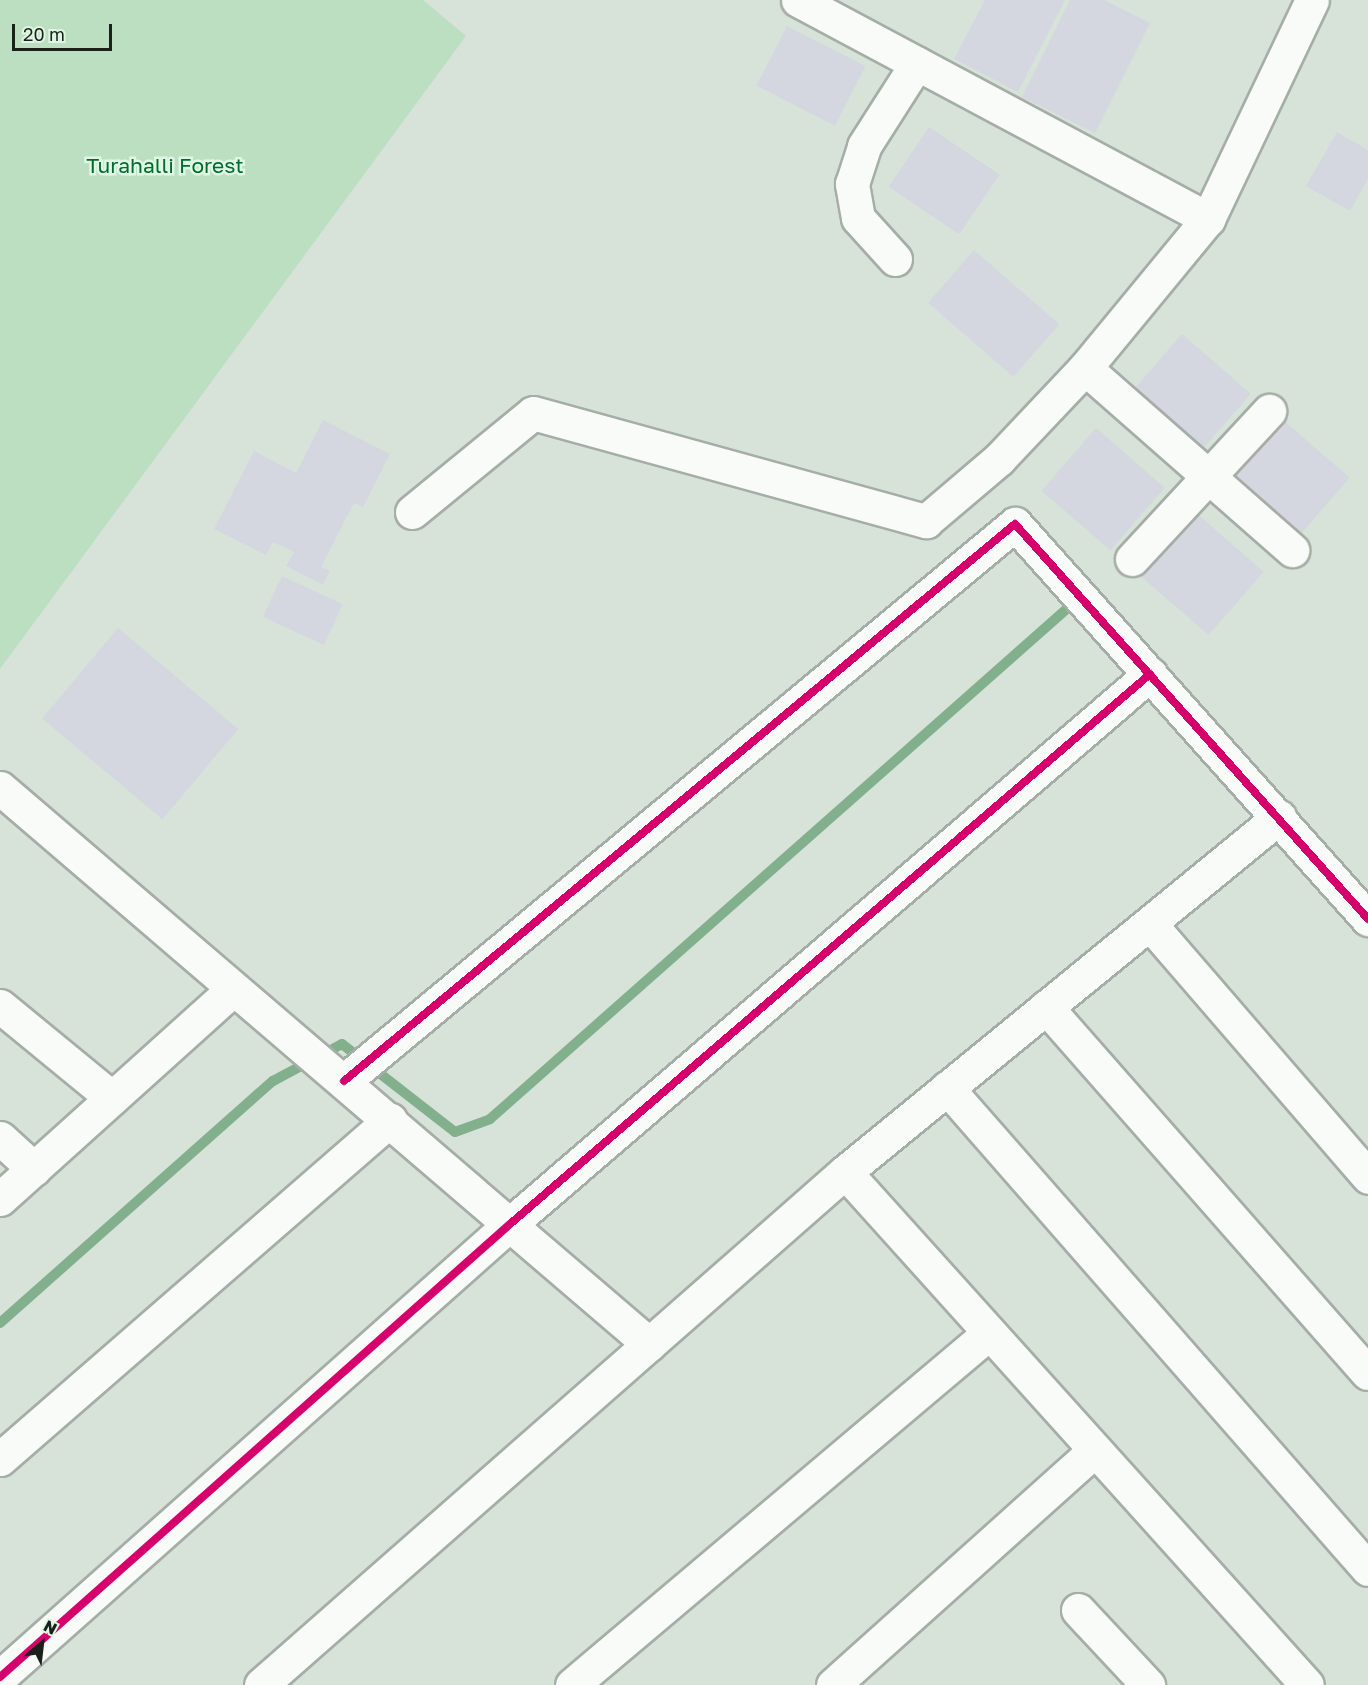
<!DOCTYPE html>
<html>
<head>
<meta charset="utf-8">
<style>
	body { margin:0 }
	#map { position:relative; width:1368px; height:1685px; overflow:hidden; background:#d7e3d8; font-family:"Golos Text",sans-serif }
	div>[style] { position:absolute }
	.green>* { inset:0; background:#bcdfc2 }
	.stream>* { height:10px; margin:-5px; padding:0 5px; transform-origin:5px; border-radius:5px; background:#82b08c }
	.building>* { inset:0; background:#d4d7df; transform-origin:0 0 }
	.roads { filter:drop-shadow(2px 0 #a5aea6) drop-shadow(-2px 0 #a5aea6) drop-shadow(0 2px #a5aea6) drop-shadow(0 -2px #a5aea6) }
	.minor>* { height:33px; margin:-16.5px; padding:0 16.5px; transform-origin:16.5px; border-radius:16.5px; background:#f9fbf9 }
	.cycleway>* { height:8px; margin:-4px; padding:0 4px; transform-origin:4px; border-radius:4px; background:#d6006c }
	span { translate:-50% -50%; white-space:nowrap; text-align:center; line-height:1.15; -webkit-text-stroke:5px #def6e2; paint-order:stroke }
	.park-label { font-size:21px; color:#006a2f }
	.north { position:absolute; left:12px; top:1613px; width:60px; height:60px; -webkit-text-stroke:4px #def6e2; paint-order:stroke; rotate:28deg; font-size:16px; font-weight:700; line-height:24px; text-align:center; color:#19211a }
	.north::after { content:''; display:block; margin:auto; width:21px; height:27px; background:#19211a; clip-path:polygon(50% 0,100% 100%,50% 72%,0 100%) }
	.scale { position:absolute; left:12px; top:24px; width:100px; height:27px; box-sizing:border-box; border:3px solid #19211a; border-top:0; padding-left:8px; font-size:18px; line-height:21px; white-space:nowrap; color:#19211a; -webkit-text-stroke:4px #def6e2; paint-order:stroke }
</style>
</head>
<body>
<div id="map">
	<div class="green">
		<i style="clip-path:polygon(0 0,423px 0,466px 36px,0 669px)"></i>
	</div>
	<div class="stream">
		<i style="left:0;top:1323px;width:365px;rotate:-41.6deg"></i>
		<i style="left:273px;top:1081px;width:78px;rotate:-28.2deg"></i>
		<i style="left:342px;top:1044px;width:143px;rotate:37.9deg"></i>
		<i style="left:455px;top:1132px;width:37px;rotate:-20deg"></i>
		<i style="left:490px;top:1119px;width:786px;rotate:-41.49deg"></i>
	</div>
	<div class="building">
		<i style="clip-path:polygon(985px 0,1065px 0,1018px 92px,954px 59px)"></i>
		<i style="clip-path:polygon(1070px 0,1104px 0,1150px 23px,1095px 133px,1022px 97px)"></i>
		<i style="left:787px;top:26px;width:88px;height:67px;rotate:27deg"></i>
		<i style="left:929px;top:127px;width:85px;height:72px;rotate:34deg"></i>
		<i style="clip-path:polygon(1337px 132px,1368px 150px,1368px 179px,1350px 211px,1306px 186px)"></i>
		<i style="left:974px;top:250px;width:113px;height:70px;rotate:41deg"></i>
		<i style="left:1182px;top:334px;width:91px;height:83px;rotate:41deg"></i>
		<i style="left:1281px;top:418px;width:91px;height:84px;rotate:41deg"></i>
		<i style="clip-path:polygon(323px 420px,390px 454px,363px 507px,354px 503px,321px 567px,330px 571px,323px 585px,286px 566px,294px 552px,273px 542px,266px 555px,214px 529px,254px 451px,296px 473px)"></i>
		<i style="left:1096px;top:428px;width:91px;height:83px;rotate:41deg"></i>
		<i style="left:1195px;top:512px;width:91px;height:84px;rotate:41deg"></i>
		<i style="left:282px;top:576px;width:67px;height:45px;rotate:25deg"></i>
		<i style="left:118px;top:628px;width:157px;height:118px;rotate:40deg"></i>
	</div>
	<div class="roads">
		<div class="minor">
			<i style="left:798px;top:0;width:465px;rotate:28.1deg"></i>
			<i style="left:895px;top:259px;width:55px;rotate:-132.1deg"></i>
			<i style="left:858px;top:218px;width:35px;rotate:-100deg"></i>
			<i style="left:852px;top:184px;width:40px;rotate:-72deg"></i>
			<i style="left:864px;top:146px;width:98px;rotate:-57.4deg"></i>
			<i style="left:1085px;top:368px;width:276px;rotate:41.3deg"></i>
			<i style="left:412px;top:512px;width:156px;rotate:-39.3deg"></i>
			<i style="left:533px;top:413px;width:408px;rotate:15.4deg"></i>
			<i style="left:926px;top:521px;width:96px;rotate:-40.3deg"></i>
			<i style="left:999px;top:459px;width:125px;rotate:-46.6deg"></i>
			<i style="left:1085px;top:368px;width:193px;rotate:-50.5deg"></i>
			<i style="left:1208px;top:219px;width:242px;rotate:-64.6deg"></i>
			<i style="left:1132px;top:559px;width:202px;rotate:-47.2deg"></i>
			<i style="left:0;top:788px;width:855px;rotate:40.59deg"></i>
			<i style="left:1150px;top:924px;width:334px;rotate:49.2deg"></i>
			<i style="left:0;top:1006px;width:145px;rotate:39.4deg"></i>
			<i style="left:1046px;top:1007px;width:487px;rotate:48.7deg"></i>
			<i style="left:344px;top:1081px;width:872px;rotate:-39.7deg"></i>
			<i style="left:1015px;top:524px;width:530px;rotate:48.21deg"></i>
			<i style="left:947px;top:1088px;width:639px;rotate:48.81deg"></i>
			<i style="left:0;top:1138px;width:46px;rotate:42.4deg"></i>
			<i style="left:845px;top:1172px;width:690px;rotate:47.99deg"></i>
			<i style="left:0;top:1199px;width:312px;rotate:-42deg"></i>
			<i style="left:0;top:1459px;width:517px;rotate:-41deg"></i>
			<i style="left:1078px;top:1610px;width:103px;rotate:47deg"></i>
			<i style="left:0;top:1677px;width:682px;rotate:-41.61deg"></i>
			<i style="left:510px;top:1224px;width:844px;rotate:-40.67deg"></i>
			<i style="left:261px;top:1685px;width:777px;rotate:-41.3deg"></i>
			<i style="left:845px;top:1172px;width:561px;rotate:-39.28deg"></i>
			<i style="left:572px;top:1685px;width:546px;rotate:-40.17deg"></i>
			<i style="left:833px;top:1685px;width:352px;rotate:-41.9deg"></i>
		</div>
	</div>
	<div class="cycleway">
		<i style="left:344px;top:1081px;width:872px;rotate:-39.7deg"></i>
		<i style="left:1015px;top:524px;width:530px;rotate:48.21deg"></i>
		<i style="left:0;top:1677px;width:682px;rotate:-41.61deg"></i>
		<i style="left:510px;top:1224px;width:844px;rotate:-40.67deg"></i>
	</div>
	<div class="park-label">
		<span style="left:165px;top:165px">Turahalli Forest</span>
	</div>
	<div class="north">N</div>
	<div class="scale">20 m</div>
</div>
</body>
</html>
